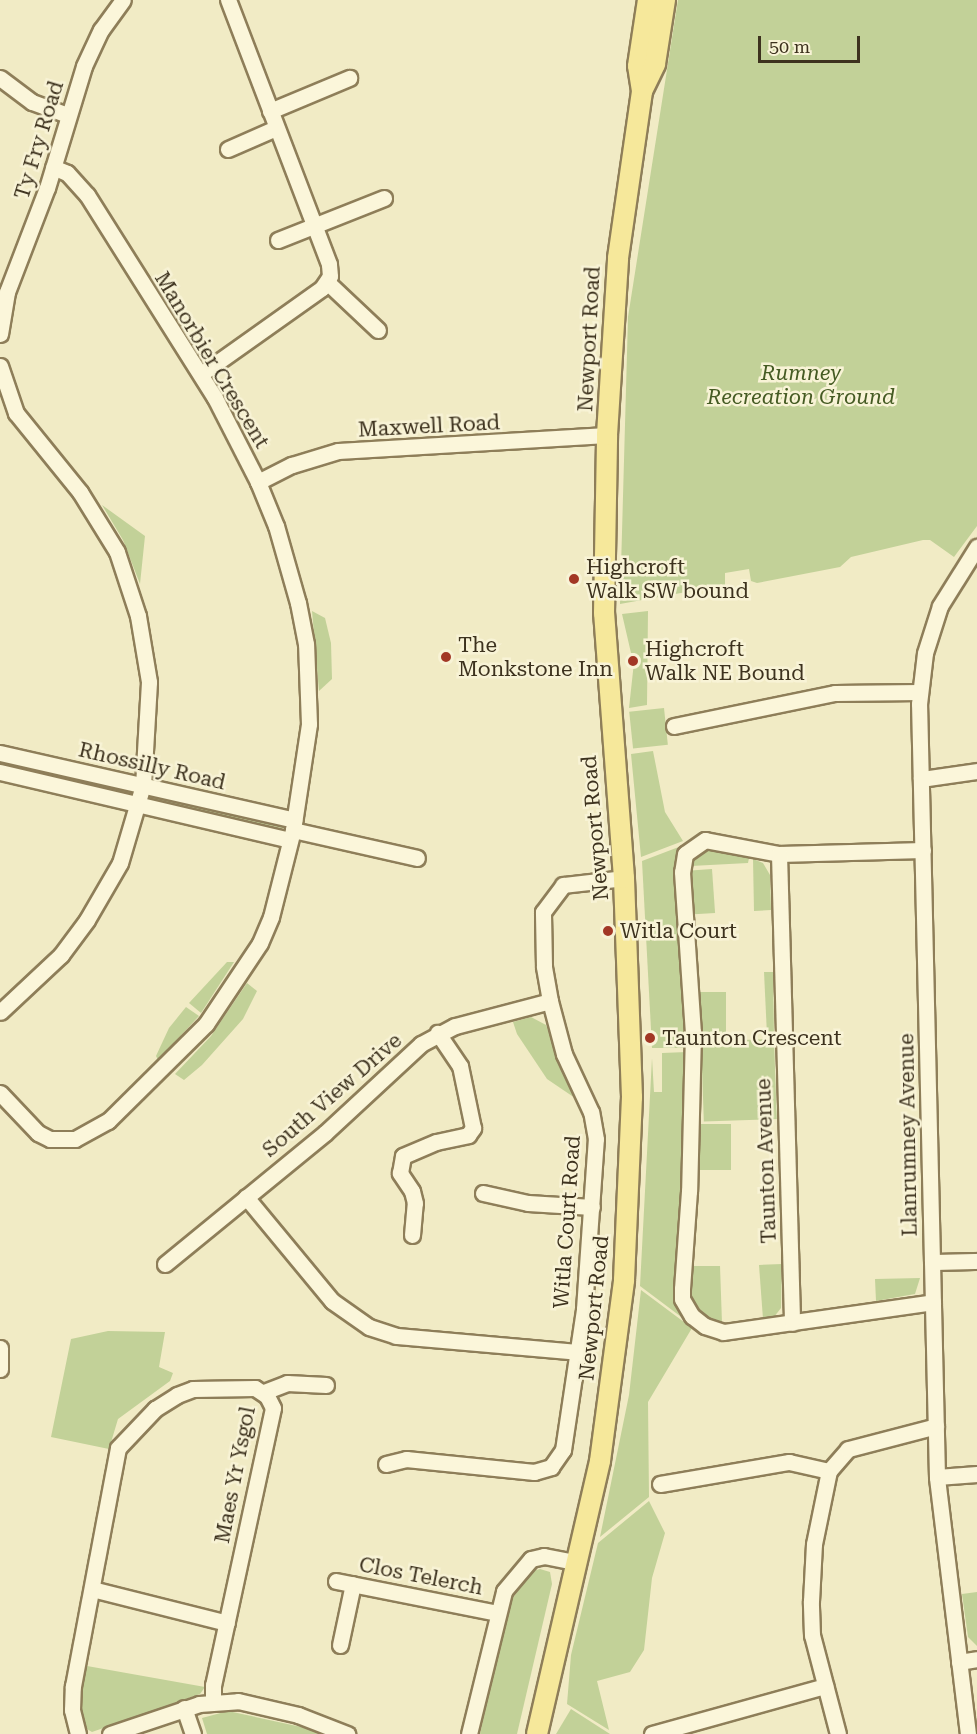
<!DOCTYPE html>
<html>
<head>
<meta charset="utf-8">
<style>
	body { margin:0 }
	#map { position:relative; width:977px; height:1734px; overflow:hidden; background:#f1ebc5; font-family:"Roboto Serif",serif }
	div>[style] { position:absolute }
	.green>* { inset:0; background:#c2d198; transform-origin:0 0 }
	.roads { filter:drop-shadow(2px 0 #8e7e59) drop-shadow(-2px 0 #8e7e59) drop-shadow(0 2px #8e7e59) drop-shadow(0 -2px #8e7e59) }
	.minor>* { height:15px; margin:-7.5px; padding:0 7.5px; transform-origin:7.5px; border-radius:7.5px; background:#fbf6da }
	.major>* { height:20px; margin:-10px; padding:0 10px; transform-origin:10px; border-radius:10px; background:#f6e89b }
	.dots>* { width:16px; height:16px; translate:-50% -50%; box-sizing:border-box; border:3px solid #f8f3d6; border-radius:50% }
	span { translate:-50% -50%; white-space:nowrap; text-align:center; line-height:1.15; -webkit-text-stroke:5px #f8f3d6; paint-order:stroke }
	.street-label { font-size:21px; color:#3d321e }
	.park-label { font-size:21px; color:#455b23; font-style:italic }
	.poi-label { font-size:21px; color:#3d321e }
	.left { translate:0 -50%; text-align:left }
	.scale { position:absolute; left:758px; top:36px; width:102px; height:27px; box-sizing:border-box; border:3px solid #3d321e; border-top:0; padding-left:8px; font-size:18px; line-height:21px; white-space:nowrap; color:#3d321e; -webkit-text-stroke:4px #f8f3d6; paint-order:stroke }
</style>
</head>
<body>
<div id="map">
	<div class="green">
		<i style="clip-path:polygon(678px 0,977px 0,977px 526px,954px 557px,930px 540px,923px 540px,851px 557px,840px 567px,757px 583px,751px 581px,749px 569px,725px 573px,725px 585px,620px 604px,628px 317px)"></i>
		<i style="clip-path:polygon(102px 505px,145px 536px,140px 584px,123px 540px)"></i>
		<i style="clip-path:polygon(312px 611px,325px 618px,331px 643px,332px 679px,319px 691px)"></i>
		<i style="clip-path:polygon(648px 611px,647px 705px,629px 708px,635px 653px,631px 653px,622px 614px)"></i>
		<i style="left:664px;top:708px;width:37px;height:35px;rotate:84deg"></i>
		<i style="clip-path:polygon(653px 751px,665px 812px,683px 841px,641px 857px,631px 754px)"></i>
		<i style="clip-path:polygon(0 758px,135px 791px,134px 796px,0 768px)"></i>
		<i style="clip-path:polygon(150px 794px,285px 825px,286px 829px,150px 801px)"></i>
		<i style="clip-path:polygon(684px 845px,687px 1048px,652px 1048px,642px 861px)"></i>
		<i style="clip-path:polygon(705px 848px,749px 858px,748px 863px,691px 866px,694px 855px)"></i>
		<i style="clip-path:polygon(753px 859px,763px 863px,770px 875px,771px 910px,754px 911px)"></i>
		<i style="left:712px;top:869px;width:44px;height:21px;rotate:86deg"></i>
		<i style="clip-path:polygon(227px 962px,234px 962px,201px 1013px,189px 1003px)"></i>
		<i style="clip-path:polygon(764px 972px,773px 972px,774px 1035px,767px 1035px)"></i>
		<i style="clip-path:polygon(247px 983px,257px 991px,243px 1019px,202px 1065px,184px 1080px,175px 1074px,211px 1036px)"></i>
		<i style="left:726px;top:992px;width:44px;height:26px;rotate:90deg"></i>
		<i style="clip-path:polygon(186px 1007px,199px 1016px,158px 1060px,156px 1056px,169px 1028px)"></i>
		<i style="clip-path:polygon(531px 1017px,546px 1025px,575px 1098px,547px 1079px,517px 1034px,513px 1022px)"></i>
		<i style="left:774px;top:1039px;width:80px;height:73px;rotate:88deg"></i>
		<i style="clip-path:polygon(687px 1052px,677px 1279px,692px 1325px,640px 1286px,652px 1058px,654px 1092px,662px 1092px,662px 1053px)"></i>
		<i style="left:731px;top:1124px;width:46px;height:31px;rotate:90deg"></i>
		<i style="clip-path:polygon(782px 1264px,781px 1308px,774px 1317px,763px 1319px,759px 1265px)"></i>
		<i style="clip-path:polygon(692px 1266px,720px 1266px,722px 1323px,709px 1319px,696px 1305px,691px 1296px)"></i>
		<i style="clip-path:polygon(920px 1278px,915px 1294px,876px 1301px,875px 1279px)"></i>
		<i style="clip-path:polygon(641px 1290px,692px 1328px,648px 1402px,649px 1497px,600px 1537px,629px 1395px)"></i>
		<i style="clip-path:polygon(108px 1331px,165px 1332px,159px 1367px,173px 1373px,170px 1381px,118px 1419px,109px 1449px,51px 1437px,71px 1339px)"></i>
		<i style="clip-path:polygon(649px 1501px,665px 1533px,652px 1578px,644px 1650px,630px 1672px,597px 1681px,609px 1730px,567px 1704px,571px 1655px,598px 1543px)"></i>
		<i style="clip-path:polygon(540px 1569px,550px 1572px,552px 1584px,517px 1734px,480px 1734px,509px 1603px,533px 1571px)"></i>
		<i style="clip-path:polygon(977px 1592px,977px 1646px,968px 1637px,962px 1594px)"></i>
		<i style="clip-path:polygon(87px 1666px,205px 1687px,200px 1694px,92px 1732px,82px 1726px,78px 1700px)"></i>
		<i style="clip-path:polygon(571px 1709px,610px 1734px,556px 1734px)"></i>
		<i style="clip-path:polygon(228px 1711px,320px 1731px,322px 1734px,207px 1734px,202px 1718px)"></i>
	</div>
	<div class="roads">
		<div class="minor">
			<i style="left:0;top:78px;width:40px;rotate:37deg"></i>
			<i style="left:32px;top:102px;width:38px;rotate:20deg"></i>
			<i style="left:270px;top:111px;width:86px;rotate:-22.7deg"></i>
			<i style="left:228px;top:149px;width:52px;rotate:-23.6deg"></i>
			<i style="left:278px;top:240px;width:114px;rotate:-21.6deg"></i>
			<i style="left:327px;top:282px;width:70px;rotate:43.3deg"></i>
			<i style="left:0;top:334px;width:43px;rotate:-80.5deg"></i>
			<i style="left:7px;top:292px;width:111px;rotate:-69deg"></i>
			<i style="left:47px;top:188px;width:127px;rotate:-73.1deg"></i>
			<i style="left:84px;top:66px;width:40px;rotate:-65deg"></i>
			<i style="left:101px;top:30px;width:37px;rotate:-54deg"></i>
			<i style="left:0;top:366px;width:50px;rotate:71.2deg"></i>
			<i style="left:16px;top:413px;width:102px;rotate:51deg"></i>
			<i style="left:80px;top:492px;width:70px;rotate:58.3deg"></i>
			<i style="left:117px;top:552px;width:67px;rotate:71.8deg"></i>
			<i style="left:138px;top:616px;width:67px;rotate:80.5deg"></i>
			<i style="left:149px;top:682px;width:103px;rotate:93.3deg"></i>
			<i style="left:143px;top:785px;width:81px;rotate:106.4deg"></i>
			<i style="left:120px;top:863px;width:66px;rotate:120.1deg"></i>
			<i style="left:87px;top:920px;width:44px;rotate:126.6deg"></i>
			<i style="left:61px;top:955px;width:83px;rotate:136.9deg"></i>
			<i style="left:201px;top:374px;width:148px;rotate:-35.4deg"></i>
			<i style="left:322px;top:288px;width:14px;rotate:-56deg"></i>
			<i style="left:330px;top:276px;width:12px;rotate:-95deg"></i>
			<i style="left:329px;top:264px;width:283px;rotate:-110.9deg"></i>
			<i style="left:258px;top:482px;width:38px;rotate:-27deg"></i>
			<i style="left:292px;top:465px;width:48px;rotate:-16.9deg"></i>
			<i style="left:338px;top:451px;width:269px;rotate:-3.4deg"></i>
			<i style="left:674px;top:726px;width:164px;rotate:-11.6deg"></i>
			<i style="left:835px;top:693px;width:85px;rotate:-0.7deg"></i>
			<i style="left:0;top:753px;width:302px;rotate:12.8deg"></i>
			<i style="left:0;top:772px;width:298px;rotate:13.2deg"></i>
			<i style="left:921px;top:779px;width:57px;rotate:-8.1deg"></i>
			<i style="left:293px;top:830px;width:127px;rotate:12.7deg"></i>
			<i style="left:923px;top:850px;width:144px;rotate:178.4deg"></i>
			<i style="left:779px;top:854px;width:75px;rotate:-169.3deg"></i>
			<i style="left:705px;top:840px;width:24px;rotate:145deg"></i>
			<i style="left:685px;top:854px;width:18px;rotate:99deg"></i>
			<i style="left:682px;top:872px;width:160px;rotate:86.1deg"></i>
			<i style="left:693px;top:1032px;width:159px;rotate:91.4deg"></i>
			<i style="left:689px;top:1191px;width:98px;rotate:94.1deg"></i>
			<i style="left:682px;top:1289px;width:10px;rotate:90deg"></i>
			<i style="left:682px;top:1299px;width:20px;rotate:60deg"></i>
			<i style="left:692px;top:1316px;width:16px;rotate:38deg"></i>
			<i style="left:705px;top:1326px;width:19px;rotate:18deg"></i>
			<i style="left:723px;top:1332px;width:212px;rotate:-8.1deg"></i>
			<i style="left:779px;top:854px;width:469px;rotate:88.4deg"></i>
			<i style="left:0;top:1093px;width:55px;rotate:46.5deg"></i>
			<i style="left:38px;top:1133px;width:13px;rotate:27deg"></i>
			<i style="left:50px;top:1139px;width:25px"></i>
			<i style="left:75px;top:1139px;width:38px;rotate:-29deg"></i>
			<i style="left:108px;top:1121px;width:138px;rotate:-44.7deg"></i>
			<i style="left:206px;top:1024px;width:97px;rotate:-56.3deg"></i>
			<i style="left:260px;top:943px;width:28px;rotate:-67deg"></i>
			<i style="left:271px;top:917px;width:90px;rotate:-75.8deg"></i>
			<i style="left:293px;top:830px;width:107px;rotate:-81.4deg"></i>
			<i style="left:309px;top:724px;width:80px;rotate:-92.1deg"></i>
			<i style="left:306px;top:644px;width:42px;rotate:-101deg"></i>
			<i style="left:298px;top:603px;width:80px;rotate:-105.9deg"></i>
			<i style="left:276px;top:526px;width:48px;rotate:-112.2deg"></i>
			<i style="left:258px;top:482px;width:94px;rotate:-117.1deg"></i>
			<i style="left:215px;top:398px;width:240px;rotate:-122.2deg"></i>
			<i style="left:87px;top:195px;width:30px;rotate:-132deg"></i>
			<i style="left:67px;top:173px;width:15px;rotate:-157deg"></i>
			<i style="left:483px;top:1193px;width:46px;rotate:12.5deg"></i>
			<i style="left:528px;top:1203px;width:64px;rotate:3.6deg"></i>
			<i style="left:246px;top:1197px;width:135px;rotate:50.4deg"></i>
			<i style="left:332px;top:1301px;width:45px;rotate:35.1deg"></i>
			<i style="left:369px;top:1327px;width:28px;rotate:18deg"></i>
			<i style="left:396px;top:1336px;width:183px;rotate:5deg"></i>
			<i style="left:412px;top:1235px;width:32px;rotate:-85deg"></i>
			<i style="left:415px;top:1203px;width:12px;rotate:-104deg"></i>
			<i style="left:412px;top:1191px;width:22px;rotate:-124deg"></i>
			<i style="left:400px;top:1173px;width:17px;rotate:-80deg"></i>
			<i style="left:403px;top:1156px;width:36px;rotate:-23deg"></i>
			<i style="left:436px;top:1142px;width:33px;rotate:-12deg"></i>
			<i style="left:468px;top:1135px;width:9px;rotate:-54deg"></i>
			<i style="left:473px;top:1128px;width:63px;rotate:-101.8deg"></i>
			<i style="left:460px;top:1066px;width:40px;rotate:-124deg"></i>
			<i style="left:932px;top:1262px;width:45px;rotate:-1.3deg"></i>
			<i style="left:165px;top:1264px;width:207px;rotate:-39.3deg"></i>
			<i style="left:325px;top:1133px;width:131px;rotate:-42.8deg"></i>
			<i style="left:421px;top:1044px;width:38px;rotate:-28deg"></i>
			<i style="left:455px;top:1026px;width:98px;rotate:-14.7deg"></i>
			<i style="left:0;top:1348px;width:21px;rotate:90deg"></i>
			<i style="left:264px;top:1392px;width:25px;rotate:-21deg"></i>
			<i style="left:287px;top:1383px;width:39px;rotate:3deg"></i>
			<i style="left:386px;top:1464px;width:21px;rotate:-14deg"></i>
			<i style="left:406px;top:1459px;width:129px;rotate:5.8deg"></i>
			<i style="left:534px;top:1472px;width:18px;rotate:-16deg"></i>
			<i style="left:551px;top:1467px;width:21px;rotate:-55deg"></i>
			<i style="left:563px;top:1450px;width:143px;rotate:-81.5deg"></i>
			<i style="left:584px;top:1309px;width:170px;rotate:-86deg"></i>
			<i style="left:596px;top:1139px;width:27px;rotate:-100deg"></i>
			<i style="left:591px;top:1112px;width:64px;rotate:-115deg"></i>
			<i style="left:564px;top:1054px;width:55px;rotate:-104.8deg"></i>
			<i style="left:550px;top:1001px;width:36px;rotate:-100deg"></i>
			<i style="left:544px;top:966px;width:54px;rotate:-91.1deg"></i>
			<i style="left:543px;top:912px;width:34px;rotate:-53deg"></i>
			<i style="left:563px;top:885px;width:61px;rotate:-6.5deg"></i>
			<i style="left:937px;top:1477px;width:40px;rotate:-4.3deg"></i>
			<i style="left:660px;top:1484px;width:131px;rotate:-9.7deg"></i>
			<i style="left:789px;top:1462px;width:41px;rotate:12.7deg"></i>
			<i style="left:336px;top:1581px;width:164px;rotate:11.2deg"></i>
			<i style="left:92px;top:1589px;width:139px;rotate:14.1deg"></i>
			<i style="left:340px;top:1645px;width:62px;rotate:-78deg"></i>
			<i style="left:959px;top:1662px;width:18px;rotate:-9deg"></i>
			<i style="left:184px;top:1708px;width:28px;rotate:71deg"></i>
			<i style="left:78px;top:1734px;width:25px;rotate:-104deg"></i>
			<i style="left:72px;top:1710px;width:24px;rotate:-88deg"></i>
			<i style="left:73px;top:1686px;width:242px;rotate:-79.3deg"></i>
			<i style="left:118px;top:1448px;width:54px;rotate:-46.5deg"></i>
			<i style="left:155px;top:1409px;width:26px;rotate:-32deg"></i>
			<i style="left:177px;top:1395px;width:17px;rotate:-21deg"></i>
			<i style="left:193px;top:1389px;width:62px;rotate:-0.9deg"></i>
			<i style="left:255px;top:1388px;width:14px;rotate:34deg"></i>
			<i style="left:267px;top:1396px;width:13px;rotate:63deg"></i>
			<i style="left:273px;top:1408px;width:283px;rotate:102.2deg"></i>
			<i style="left:213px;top:1685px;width:17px;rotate:90deg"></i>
			<i style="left:110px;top:1734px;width:94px;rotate:-18.6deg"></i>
			<i style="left:199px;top:1704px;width:39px;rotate:-4deg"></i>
			<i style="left:238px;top:1701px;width:62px;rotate:13.1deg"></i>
			<i style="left:298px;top:1715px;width:53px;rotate:21.2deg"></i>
			<i style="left:469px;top:1734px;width:147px;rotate:-76.2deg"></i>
			<i style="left:504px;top:1591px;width:42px;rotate:-49.8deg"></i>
			<i style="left:531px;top:1559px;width:13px;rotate:-13deg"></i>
			<i style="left:544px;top:1556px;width:33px;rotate:11deg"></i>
			<i style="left:652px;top:1734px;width:180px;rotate:-15.5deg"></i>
			<i style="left:838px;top:1734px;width:102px;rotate:-104.7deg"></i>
			<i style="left:812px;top:1635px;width:34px;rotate:-92deg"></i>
			<i style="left:811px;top:1601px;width:57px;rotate:-87deg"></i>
			<i style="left:814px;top:1544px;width:75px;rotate:-78.4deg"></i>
			<i style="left:829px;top:1471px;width:29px;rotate:-49deg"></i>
			<i style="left:848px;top:1449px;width:91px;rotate:-14.6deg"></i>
			<i style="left:968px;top:1734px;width:259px;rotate:-96.9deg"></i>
			<i style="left:937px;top:1477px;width:773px;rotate:-91.33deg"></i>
			<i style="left:919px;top:704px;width:51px;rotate:-83.3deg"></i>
			<i style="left:925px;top:653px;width:49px;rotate:-72.3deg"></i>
			<i style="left:940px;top:606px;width:70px;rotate:-57.9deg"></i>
		</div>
		<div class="major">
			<i style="left:642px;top:91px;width:25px;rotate:-99deg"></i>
			<i style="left:638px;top:66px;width:67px;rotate:-81.4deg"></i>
			<i style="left:537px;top:1734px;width:280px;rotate:-77deg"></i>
			<i style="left:600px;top:1461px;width:183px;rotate:-82.4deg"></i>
			<i style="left:624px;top:1280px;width:183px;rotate:-87.5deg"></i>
			<i style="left:632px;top:1097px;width:219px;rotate:-92.1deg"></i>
			<i style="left:624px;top:878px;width:266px;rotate:-94.3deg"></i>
			<i style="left:604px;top:613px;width:178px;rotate:-89deg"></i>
			<i style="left:607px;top:435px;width:177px;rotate:-86.4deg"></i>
			<i style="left:618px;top:258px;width:169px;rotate:-81.8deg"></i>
			<i style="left:642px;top:91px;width:30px;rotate:-64deg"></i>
			<i style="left:655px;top:64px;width:65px;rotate:-81.1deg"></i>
		</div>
	</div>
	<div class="dots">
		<i style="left:574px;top:579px;background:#a23725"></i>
		<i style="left:446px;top:657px;background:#a23725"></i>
		<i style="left:633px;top:661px;background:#a23725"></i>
		<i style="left:608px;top:931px;background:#a23725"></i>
		<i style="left:650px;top:1038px;background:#a23725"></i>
	</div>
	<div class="street-label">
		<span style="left:39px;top:140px;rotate:-73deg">Ty Fry Road</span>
		<span style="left:589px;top:339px;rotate:-87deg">Newport Road</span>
		<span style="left:212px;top:360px;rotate:59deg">Manorbier Crescent</span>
		<span style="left:429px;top:426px;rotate:-3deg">Maxwell Road</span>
		<span style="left:152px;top:766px;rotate:13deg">Rhossilly Road</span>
		<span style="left:595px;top:828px;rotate:-95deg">Newport Road</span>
		<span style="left:332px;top:1095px;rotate:-41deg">South View Drive</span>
		<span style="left:908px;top:1135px;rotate:-91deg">Llanrumney Avenue</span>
		<span style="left:766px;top:1161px;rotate:-92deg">Taunton Avenue</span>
		<span style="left:567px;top:1222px;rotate:-86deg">Witla Court Road</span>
		<span style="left:594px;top:1308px;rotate:-84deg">Newport Road</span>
		<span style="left:235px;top:1475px;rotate:-79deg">Maes Yr Ysgol</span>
		<span style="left:421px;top:1576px;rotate:11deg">Clos Telerch</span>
	</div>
	<div class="park-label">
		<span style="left:801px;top:385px">Rumney<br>Recreation Ground</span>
	</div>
	<div class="poi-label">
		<span class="left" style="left:586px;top:579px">Highcroft<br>Walk SW bound</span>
		<span class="left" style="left:458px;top:657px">The<br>Monkstone Inn</span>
		<span class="left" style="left:645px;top:661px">Highcroft<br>Walk NE Bound</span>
		<span class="left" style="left:620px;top:931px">Witla Court</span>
		<span class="left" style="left:662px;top:1038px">Taunton Crescent</span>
	</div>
	<div class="scale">50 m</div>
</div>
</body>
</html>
